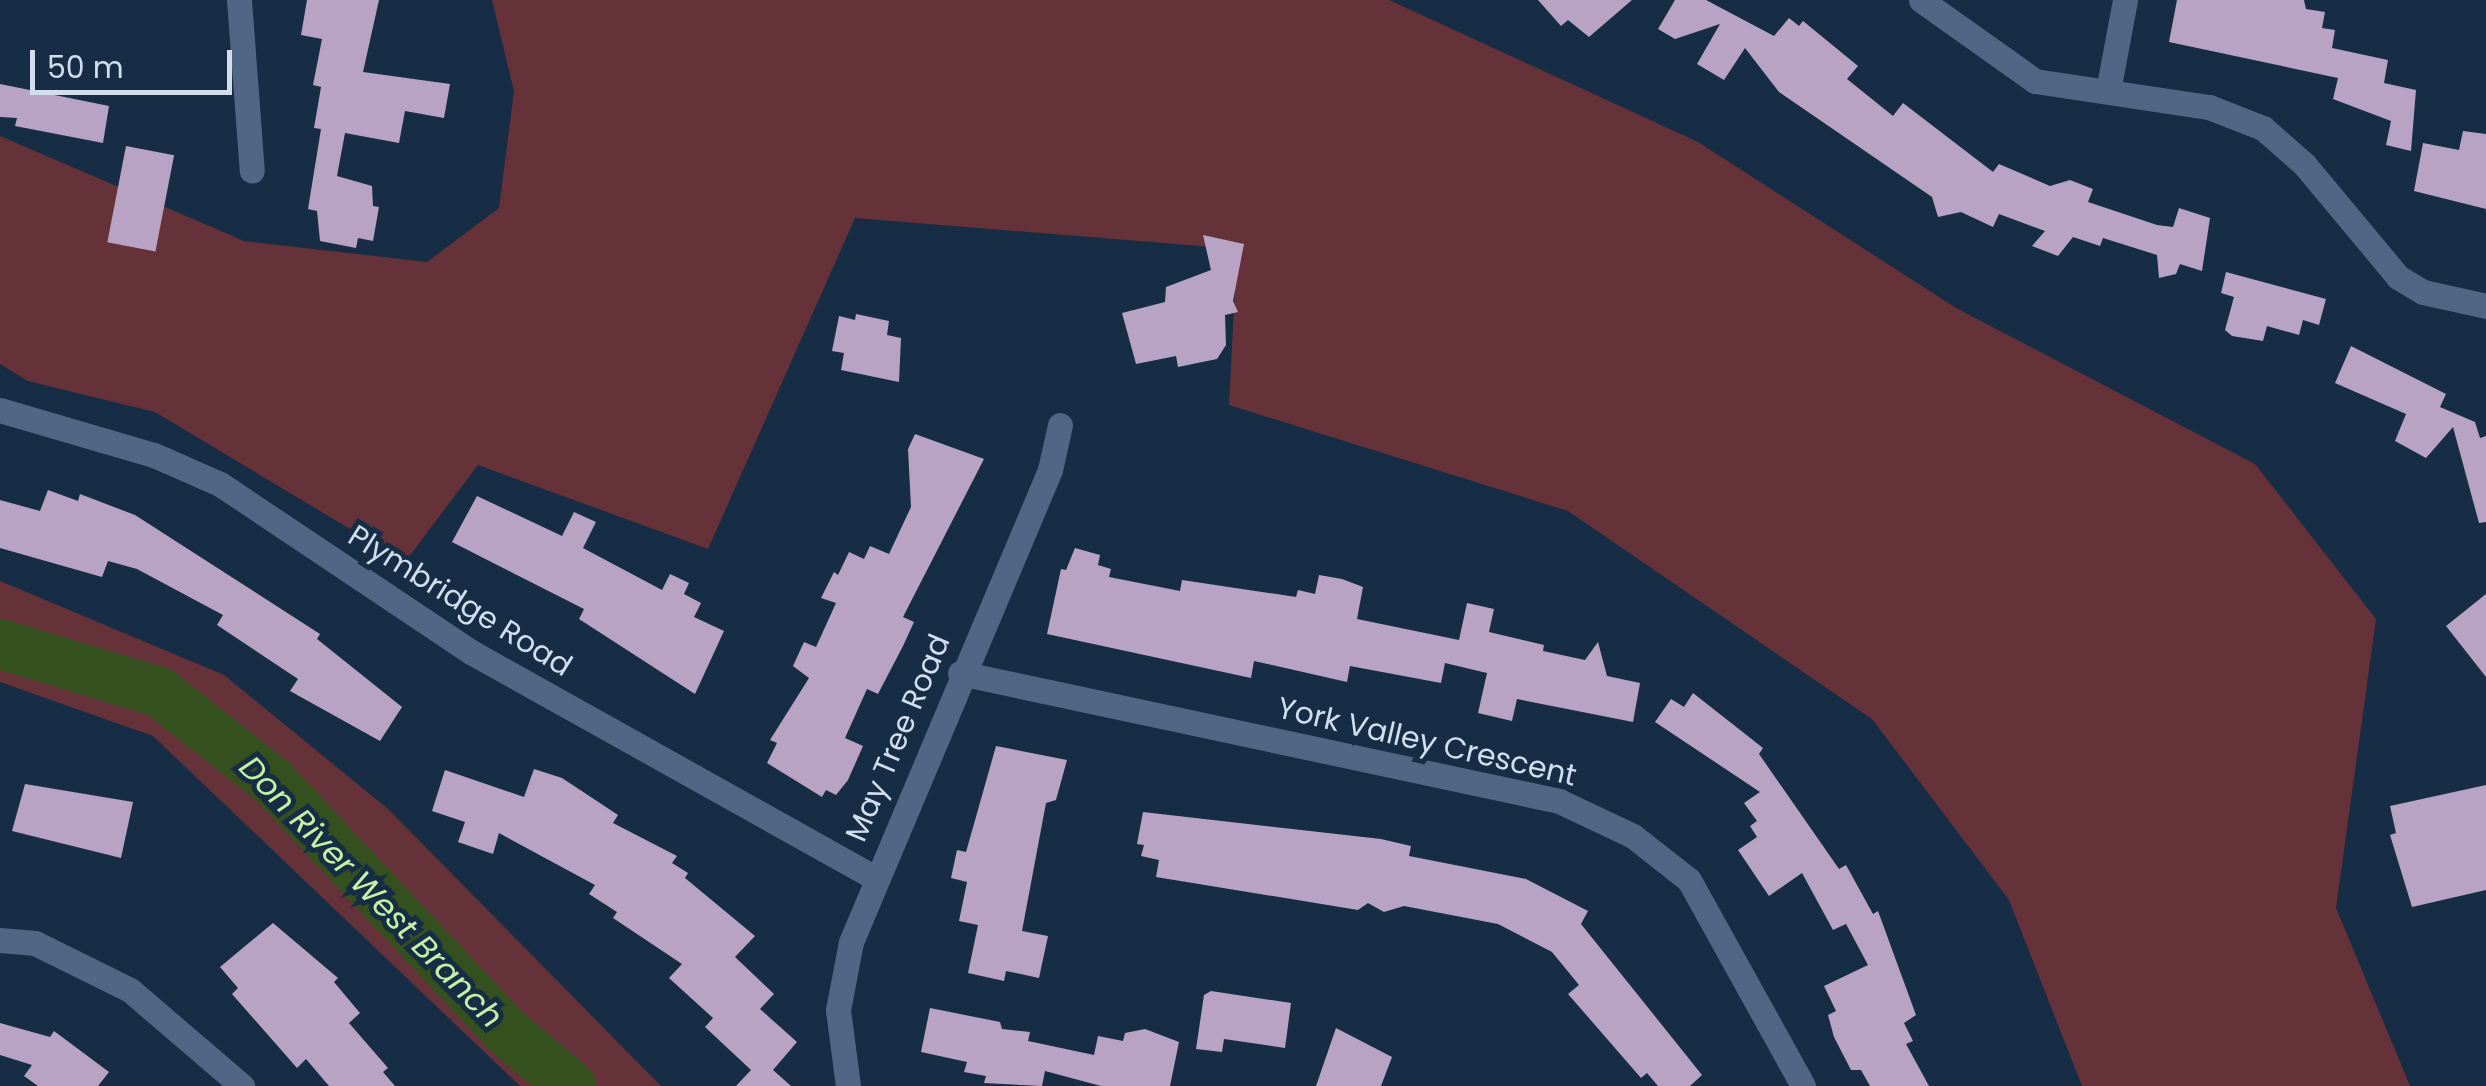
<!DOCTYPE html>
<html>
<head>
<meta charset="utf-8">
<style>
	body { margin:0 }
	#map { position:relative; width:2486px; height:1086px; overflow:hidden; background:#172d46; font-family:Poppins,sans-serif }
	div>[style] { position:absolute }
	.green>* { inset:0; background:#663239 }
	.river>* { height:50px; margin:-25px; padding:0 25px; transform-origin:25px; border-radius:25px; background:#34501e }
	.building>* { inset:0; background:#b9a3c5; transform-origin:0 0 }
	.street>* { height:25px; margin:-12.5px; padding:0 12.5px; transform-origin:12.5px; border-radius:12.5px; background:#4f6784 }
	span { translate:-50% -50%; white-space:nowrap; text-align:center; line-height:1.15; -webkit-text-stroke:10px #172d46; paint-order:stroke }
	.street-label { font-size:30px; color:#d0deee }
	.water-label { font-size:32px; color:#c4f2a3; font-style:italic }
	.scale { position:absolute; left:30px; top:50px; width:202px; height:45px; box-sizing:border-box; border:5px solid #d0deee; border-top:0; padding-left:12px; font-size:30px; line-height:35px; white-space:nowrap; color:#d0deee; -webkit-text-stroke:8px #172d46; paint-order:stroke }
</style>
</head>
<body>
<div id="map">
	<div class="green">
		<i style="clip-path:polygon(492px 0,1389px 0,1698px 142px,1956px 308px,2255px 464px,2376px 619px,2336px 908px,2410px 1086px,2082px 1086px,2009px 900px,1872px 719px,1568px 511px,1229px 405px,1237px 249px,855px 218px,708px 549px,478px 465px,405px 562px,155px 412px,28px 381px,0 364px,0 136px,244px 241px,427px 262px,499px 208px,514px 91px)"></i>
		<i style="clip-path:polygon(0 581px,224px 675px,388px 809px,661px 1086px,520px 1086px,153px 736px,0 682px)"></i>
	</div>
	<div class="river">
		<i style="left:0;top:644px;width:166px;rotate:16.8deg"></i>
		<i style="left:159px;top:692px;width:144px;rotate:38.2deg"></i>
		<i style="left:272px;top:781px;width:344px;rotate:46.9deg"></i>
		<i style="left:507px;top:1032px;width:84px;rotate:40.2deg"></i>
	</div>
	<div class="building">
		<i style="clip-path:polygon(307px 0,379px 0,363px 72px,450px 84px,444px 118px,405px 111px,399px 143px,345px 133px,337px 176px,372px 186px,373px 206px,379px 207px,373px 241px,358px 238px,356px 248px,320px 241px,317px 211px,308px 209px,321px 129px,314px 128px,321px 87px,313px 85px,322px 39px,301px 35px)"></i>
		<i style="clip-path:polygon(1538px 0,1632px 0,1589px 37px,1568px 20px,1561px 26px)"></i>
		<i style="clip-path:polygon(1675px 0,1706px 0,1774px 36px,1789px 18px,1799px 26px,1803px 21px,1858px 66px,1847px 79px,1893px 116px,1903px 103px,1993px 172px,1999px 164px,2050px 186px,2070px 180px,2093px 189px,2088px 202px,2157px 225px,2173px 227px,2179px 208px,2210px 218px,2202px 271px,2180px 264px,2176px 274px,2159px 278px,2157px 255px,2103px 238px,2100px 246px,2073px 237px,2058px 256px,2032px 246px,2045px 231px,1999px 214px,1993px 227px,1961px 212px,1938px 217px,1932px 197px,1779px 92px,1745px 48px,1724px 80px,1697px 64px,1720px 24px,1675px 39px,1658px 29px)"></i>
		<i style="clip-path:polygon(2177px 0,2304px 0,2306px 9px,2325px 12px,2322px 28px,2335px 30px,2332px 48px,2388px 60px,2384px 83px,2416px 90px,2411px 151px,2386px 145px,2391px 121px,2333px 99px,2338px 78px,2169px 42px)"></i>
		<i style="clip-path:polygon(0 84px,109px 106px,103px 143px,15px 126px,17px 118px,0 117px)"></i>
		<i style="clip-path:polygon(2463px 131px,2486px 134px,2486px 209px,2414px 191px,2423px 143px,2459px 150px)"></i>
		<i style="left:126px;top:146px;width:49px;height:98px;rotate:11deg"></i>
		<i style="clip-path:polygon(1203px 235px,1244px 244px,1233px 301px,1238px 312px,1225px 315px,1226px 345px,1217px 359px,1178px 367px,1176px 356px,1136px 364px,1122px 313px,1165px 302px,1166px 287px,1211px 270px)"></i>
		<i style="clip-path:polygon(2226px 272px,2326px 299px,2319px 325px,2303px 320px,2299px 335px,2267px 326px,2263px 341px,2232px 336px,2225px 330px,2234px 297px,2221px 293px)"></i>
		<i style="clip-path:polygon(856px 314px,889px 321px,887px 335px,901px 338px,899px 382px,841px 370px,844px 353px,832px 351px,839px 316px,855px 320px)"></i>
		<i style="clip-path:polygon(2351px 346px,2446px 394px,2440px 407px,2475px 422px,2480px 438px,2486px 436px,2486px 522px,2479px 523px,2453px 427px,2426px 458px,2395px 441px,2406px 414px,2335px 383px)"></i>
		<i style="clip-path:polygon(915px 434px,984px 459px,903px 617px,914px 622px,903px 646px,878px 694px,867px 689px,845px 738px,863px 746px,848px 780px,836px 795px,826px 790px,822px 797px,767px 763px,777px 743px,770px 740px,809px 678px,793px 666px,804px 642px,816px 647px,836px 603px,821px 598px,834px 572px,838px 575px,849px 552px,864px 559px,870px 546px,889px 554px,911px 507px,908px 449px)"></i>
		<i style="clip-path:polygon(48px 490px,78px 501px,80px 494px,135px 515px,320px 634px,317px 639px,402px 707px,380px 741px,290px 691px,298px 679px,217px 625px,223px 615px,137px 569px,108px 561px,102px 577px,0 548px,0 500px,40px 511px)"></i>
		<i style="clip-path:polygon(477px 496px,562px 536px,574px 512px,596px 522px,583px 548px,662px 590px,670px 574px,689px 583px,684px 594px,701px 603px,694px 617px,724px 631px,695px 694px,579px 619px,584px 609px,452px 542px)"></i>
		<i style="clip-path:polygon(1075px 548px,1100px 555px,1098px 565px,1111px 569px,1109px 577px,1180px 591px,1182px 580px,1296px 597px,1298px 590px,1315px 594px,1319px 575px,1342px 579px,1363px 587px,1357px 619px,1459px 640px,1467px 603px,1494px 609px,1489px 632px,1544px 645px,1543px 651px,1585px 660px,1598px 642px,1607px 676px,1640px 683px,1633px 722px,1517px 699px,1512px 721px,1478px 713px,1487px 673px,1445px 663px,1441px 683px,1350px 666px,1347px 682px,1254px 661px,1251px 678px,1047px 634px,1061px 569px,1066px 570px)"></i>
		<i style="clip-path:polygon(2486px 594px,2486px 677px,2446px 626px)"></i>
		<i style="clip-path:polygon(1693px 693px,1763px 748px,1759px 754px,1839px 869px,1846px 865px,1873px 914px,1878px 911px,1916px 1015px,1904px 1023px,1913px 1041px,1906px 1044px,1929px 1086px,1870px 1086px,1861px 1070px,1851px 1070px,1834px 1037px,1828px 1015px,1836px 1011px,1824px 986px,1868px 965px,1846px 924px,1833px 930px,1802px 873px,1769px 896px,1738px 850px,1757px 837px,1750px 826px,1757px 821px,1744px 803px,1760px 792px,1655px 722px,1671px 699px,1684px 707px)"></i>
		<i style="clip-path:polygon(996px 746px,1067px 760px,1056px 800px,1046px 803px,1022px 931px,1048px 936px,1039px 978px,1006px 971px,1004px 981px,968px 973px,978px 925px,959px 921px,967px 882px,951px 878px,957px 850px,966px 852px)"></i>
		<i style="clip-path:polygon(534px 769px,562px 778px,618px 815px,613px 823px,677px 856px,672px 863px,688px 873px,685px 878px,755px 936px,735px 957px,774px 994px,760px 1009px,797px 1042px,773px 1070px,791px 1086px,736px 1086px,751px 1070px,705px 1027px,713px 1018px,669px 978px,682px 964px,613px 918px,617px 912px,589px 894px,595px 885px,499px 833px,493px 854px,458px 842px,465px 822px,432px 811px,445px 770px,524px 797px)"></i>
		<i style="clip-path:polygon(25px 784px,133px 802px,121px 858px,12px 831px)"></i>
		<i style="clip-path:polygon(2486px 785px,2486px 890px,2412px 907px,2390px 835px,2396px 833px,2390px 806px)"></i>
		<i style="clip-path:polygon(1143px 812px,1381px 839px,1411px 846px,1409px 856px,1526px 879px,1588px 911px,1581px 924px,1702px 1075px,1690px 1086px,1658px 1086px,1647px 1073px,1641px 1078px,1568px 994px,1579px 985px,1552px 952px,1498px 924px,1404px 906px,1384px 912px,1368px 903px,1358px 910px,1156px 877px,1159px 860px,1141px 856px,1144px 845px,1137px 844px)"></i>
		<i style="clip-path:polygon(273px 923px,338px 978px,334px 982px,360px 1013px,349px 1023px,388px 1068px,383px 1072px,395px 1086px,329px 1086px,306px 1059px,297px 1068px,232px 994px,238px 988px,220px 967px)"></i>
		<i style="clip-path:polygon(1211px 991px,1291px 1003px,1285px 1048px,1224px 1039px,1222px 1052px,1196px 1049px,1204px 995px)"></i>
		<i style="clip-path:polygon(930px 1008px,1000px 1022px,1002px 1029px,1030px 1032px,1028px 1041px,1094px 1055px,1098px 1036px,1123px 1041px,1125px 1033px,1145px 1029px,1179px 1042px,1170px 1086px,1101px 1086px,1045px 1071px,1042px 1086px,984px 1083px,986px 1076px,964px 1072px,967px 1062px,921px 1052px)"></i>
		<i style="clip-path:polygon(0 1023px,50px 1037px,54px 1031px,109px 1072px,98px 1086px,38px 1086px,24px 1076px,32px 1065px,0 1055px)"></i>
		<i style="clip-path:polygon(1336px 1028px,1392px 1057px,1381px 1086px,1316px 1086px)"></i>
	</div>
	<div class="street">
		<i style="left:239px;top:0;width:171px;rotate:85.7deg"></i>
		<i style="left:1921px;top:0;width:140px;rotate:35.4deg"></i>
		<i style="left:2035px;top:81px;width:176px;rotate:8.5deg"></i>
		<i style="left:2209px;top:107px;width:58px;rotate:21.3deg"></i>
		<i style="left:2263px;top:128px;width:55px;rotate:41.3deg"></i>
		<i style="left:2304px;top:164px;width:147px;rotate:50.2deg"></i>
		<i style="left:2398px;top:277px;width:29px;rotate:31deg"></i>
		<i style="left:2423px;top:292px;width:65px;rotate:12.5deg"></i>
		<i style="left:2108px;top:91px;width:93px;rotate:-79.4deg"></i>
		<i style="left:0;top:410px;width:160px;rotate:16.3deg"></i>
		<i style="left:154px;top:455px;width:72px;rotate:23.7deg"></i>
		<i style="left:220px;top:484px;width:302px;rotate:33.8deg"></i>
		<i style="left:471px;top:652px;width:463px;rotate:29.2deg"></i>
		<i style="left:960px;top:673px;width:613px;rotate:12.06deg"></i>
		<i style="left:1559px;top:801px;width:82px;rotate:25.3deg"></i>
		<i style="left:1633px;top:836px;width:71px;rotate:38.2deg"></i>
		<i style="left:1689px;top:880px;width:235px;rotate:61deg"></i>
		<i style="left:0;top:940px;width:35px;rotate:5deg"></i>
		<i style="left:35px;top:943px;width:106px;rotate:26.3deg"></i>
		<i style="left:130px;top:990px;width:148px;rotate:40.6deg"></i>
		<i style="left:848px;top:1086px;width:77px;rotate:-97.5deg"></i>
		<i style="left:838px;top:1010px;width:69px;rotate:-79.2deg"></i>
		<i style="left:851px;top:942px;width:512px;rotate:-67.14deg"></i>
		<i style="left:1050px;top:470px;width:46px;rotate:-77.5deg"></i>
	</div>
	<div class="street-label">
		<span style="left:460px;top:601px;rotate:32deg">Plymbridge Road</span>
		<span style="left:898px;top:738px;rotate:-67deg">May Tree Road</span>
		<span style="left:1427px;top:742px;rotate:13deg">York Valley Crescent</span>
	</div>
	<div class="water-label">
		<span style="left:371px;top:892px;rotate:46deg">Don River West Branch</span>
	</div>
	<div class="scale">50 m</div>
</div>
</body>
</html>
